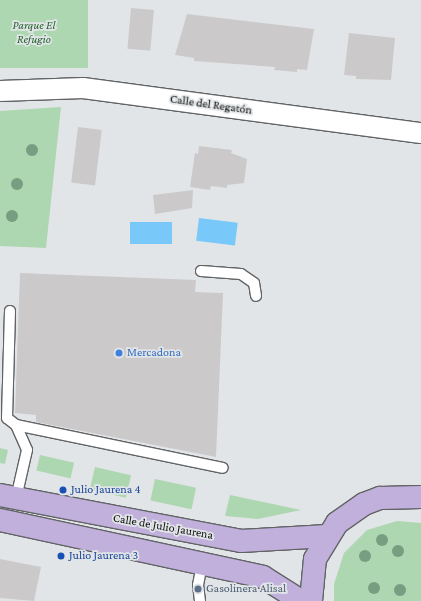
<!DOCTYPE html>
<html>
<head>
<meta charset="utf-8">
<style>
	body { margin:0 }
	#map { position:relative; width:421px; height:601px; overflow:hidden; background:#e2e5e7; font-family:"Crimson Pro",serif }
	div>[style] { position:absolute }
	.green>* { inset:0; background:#add7b0; transform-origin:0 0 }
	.water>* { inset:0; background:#78c9f9; transform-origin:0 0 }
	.building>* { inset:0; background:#ccc9cb; transform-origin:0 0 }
	.roads { filter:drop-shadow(1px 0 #616365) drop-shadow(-1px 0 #616365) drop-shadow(0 1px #616365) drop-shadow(0 -1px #616365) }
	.service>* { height:10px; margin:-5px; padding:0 5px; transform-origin:5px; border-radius:5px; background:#fff }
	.minor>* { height:20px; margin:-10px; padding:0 10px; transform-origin:10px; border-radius:10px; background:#fff }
	.primary>* { height:22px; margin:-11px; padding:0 11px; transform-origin:11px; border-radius:11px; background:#c1b0dc }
	.trees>* { width:12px; height:12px; margin:-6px; border-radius:50%; background:#789e81 }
	.dots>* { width:11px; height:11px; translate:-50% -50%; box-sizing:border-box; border:2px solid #e2e5e7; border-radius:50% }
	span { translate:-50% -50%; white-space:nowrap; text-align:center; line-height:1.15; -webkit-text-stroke:3.5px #e2e5e7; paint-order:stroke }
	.park-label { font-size:12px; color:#22642e; font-style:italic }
	.street-label { font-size:12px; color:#0c0d0d }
	.shop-label { font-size:12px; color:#366cbe }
	.left { translate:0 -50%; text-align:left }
	.transit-label { font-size:12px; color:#164399 }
	.service-label { font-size:12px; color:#4e5e75 }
</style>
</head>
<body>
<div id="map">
	<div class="green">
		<i style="left:0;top:0;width:88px;height:68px"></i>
		<i style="clip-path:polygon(61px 107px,46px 248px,0 246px,0 111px)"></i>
		<i style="clip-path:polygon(0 448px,8px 450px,5px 464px,0 463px)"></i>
		<i style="left:40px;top:455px;width:35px;height:16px;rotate:13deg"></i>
		<i style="left:95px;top:467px;width:37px;height:23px;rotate:13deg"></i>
		<i style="left:155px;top:479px;width:42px;height:22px;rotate:12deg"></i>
		<i style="clip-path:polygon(230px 495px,301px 510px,258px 519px,225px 516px)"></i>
		<i style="clip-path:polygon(397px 521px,421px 523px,421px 601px,334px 601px,334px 584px,344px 553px,367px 530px)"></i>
	</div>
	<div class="water">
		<i style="left:199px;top:218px;width:39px;height:23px;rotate:7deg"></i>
		<i style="left:130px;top:222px;width:42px;height:22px"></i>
	</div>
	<div class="building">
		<i style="left:131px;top:8px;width:23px;height:41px;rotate:5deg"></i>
		<i style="clip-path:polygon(187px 14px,314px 29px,307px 70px,297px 69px,297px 72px,274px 70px,275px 67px,194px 61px,194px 58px,175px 55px)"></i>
		<i style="clip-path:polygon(349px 33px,395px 38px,391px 80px,356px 79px,356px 76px,344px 75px)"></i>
		<i style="left:78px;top:127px;width:24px;height:56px;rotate:7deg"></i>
		<i style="clip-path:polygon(199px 146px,232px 150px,231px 153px,247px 159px,244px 183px,227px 185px,227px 188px,211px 186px,210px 190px,190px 187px,195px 153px,198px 154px)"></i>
		<i style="clip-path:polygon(193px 190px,192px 208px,155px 214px,153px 195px)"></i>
		<i style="clip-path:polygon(20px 273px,196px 280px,195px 292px,223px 293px,216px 457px,36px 422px,36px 415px,15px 413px)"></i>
		<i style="clip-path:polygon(0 559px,41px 567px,34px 601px,0 598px)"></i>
	</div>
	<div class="roads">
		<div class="service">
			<i style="left:201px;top:271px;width:40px;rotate:4.3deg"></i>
			<i style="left:241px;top:274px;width:16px;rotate:35deg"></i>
			<i style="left:254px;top:283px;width:13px;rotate:81deg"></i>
			<i style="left:10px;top:311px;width:107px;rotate:91.6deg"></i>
			<i style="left:7px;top:418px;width:11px;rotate:38deg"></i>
			<i style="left:16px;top:425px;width:27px;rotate:66deg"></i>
			<i style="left:27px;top:450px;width:49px;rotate:102.9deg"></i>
			<i style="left:16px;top:425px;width:211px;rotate:11.7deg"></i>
			<i style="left:200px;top:601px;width:16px;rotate:-97deg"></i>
			<i style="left:198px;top:585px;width:21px;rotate:-79deg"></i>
		</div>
		<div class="minor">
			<i style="left:0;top:91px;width:83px;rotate:-2.1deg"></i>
			<i style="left:83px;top:88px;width:341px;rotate:7.6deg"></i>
		</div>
		<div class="primary">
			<i style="left:0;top:495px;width:245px;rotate:10.8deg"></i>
			<i style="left:241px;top:541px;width:86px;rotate:-3.3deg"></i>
			<i style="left:0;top:520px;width:269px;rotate:12.2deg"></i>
			<i style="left:263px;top:577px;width:45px;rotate:32.3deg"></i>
			<i style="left:311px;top:601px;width:42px;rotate:-84.6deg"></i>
			<i style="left:315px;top:559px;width:42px;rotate:-58.6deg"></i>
			<i style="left:337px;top:523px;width:33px;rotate:-35deg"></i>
			<i style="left:364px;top:504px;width:17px;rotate:-21deg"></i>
			<i style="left:380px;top:498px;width:41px;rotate:-1.4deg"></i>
		</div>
	</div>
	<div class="trees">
		<i style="left:32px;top:150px"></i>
		<i style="left:17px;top:184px"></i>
		<i style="left:12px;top:216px"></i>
		<i style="left:382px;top:540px"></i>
		<i style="left:398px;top:551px"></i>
		<i style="left:365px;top:556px"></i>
		<i style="left:374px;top:588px"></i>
		<i style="left:400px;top:590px"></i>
	</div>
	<div class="dots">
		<i style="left:119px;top:353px;background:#3f7fe0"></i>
		<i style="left:63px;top:490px;background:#1a4fb4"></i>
		<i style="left:61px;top:556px;background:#1a4fb4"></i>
		<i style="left:198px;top:589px;background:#5c6f8a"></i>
	</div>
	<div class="park-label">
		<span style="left:34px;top:33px">Parque El<br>Refugio</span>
	</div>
	<div class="street-label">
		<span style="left:211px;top:105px;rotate:8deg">Calle del Regatón</span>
		<span style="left:163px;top:527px;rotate:10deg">Calle de Julio Jaurena</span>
	</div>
	<div class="shop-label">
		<span class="left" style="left:127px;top:353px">Mercadona</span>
	</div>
	<div class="transit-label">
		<span class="left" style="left:71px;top:490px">Julio Jaurena 4</span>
		<span class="left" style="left:69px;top:556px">Julio Jaurena 3</span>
	</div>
	<div class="service-label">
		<span class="left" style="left:206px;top:589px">Gasolinera Alisal</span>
	</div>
</div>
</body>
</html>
